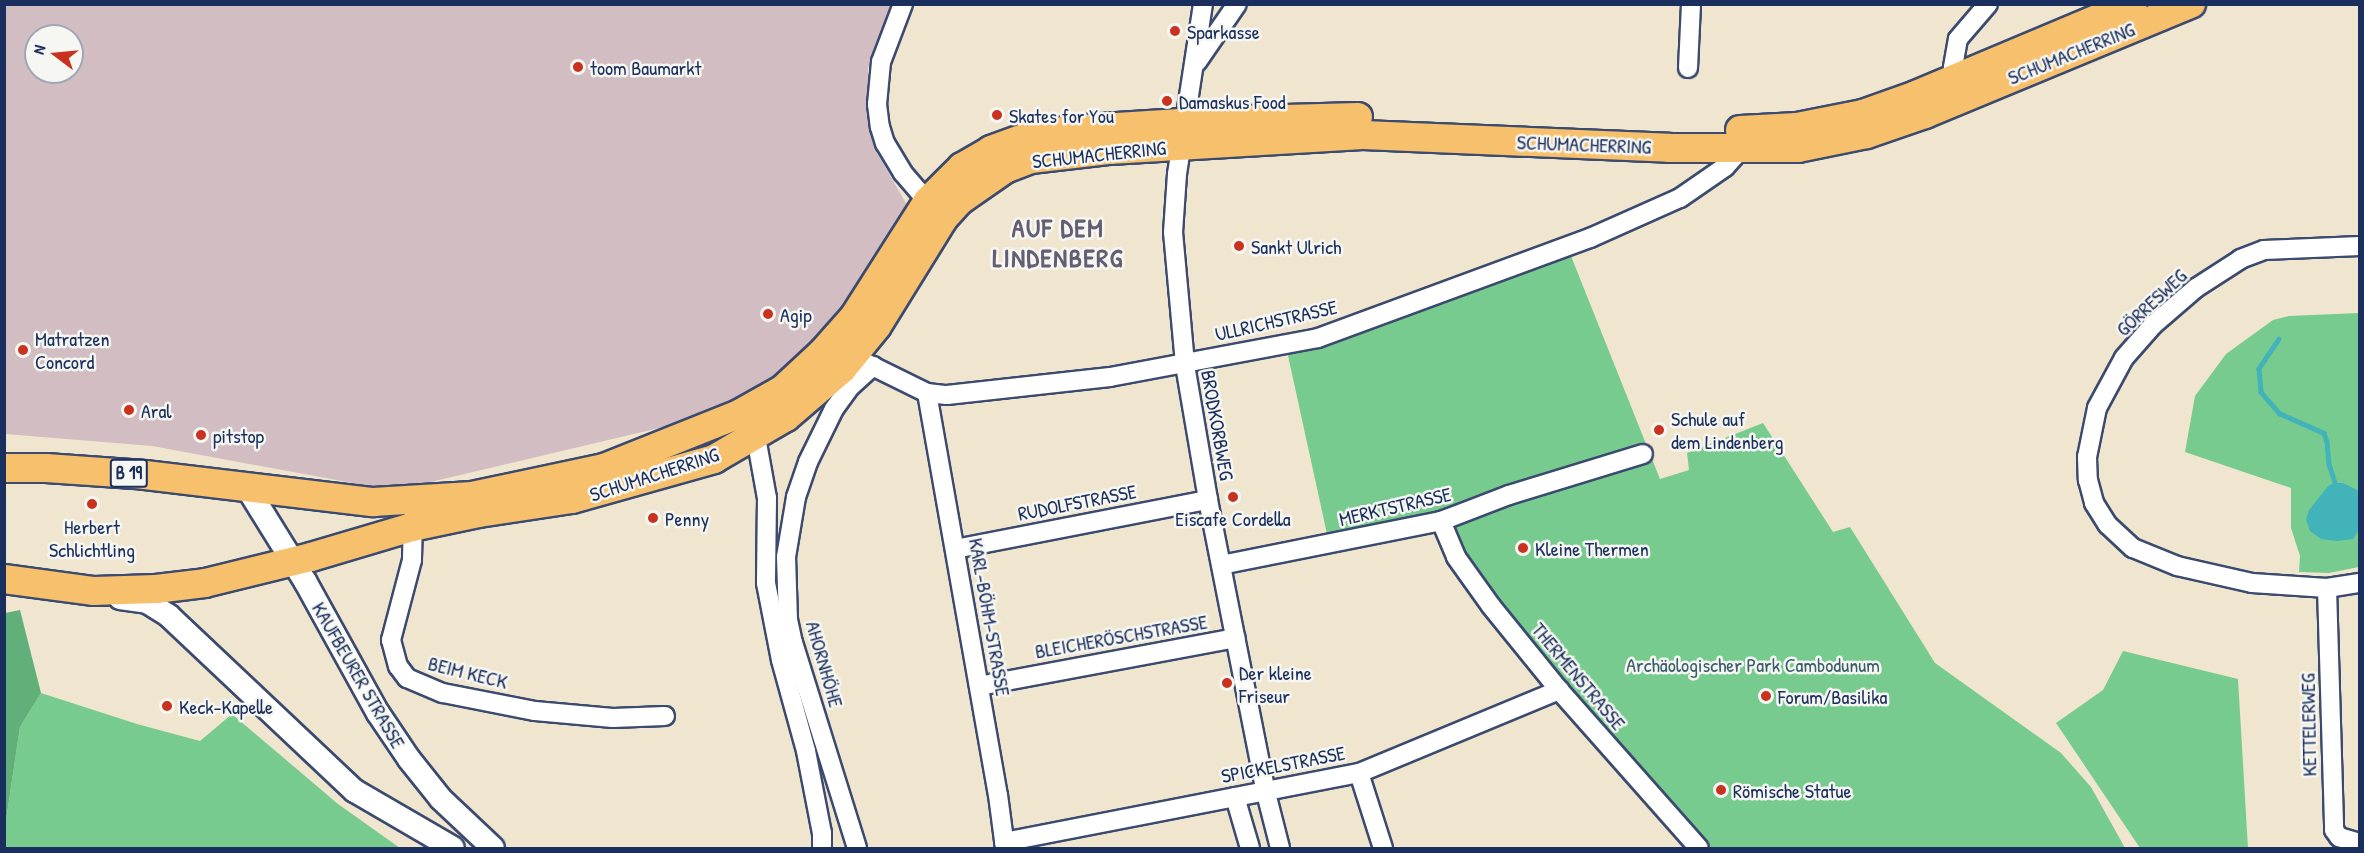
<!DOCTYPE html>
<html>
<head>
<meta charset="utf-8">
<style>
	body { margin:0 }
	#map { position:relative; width:2364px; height:853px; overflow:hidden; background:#f0e6cf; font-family:"Patrick Hand",sans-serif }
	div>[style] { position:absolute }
	.industrial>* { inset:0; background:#d2bec2 }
	.green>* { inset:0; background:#77cb8e }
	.forest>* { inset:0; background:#61af79 }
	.water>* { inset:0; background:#42b3b9 }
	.stream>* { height:4.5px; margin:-2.25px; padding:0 2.25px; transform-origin:2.25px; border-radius:2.25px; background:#42b3b9 }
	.roads { filter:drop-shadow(2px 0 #3b4a6f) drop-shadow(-2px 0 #3b4a6f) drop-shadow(0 2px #3b4a6f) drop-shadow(0 -2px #3b4a6f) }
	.minor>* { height:18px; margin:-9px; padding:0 9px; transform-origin:9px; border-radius:9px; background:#fff }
	.tertiary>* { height:22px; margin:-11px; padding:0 11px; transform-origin:11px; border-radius:11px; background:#fff }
	.primary>* { height:28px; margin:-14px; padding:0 14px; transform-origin:14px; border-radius:14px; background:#f7c06c }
	.dots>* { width:16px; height:16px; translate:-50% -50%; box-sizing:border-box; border:3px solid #f6f6f2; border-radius:50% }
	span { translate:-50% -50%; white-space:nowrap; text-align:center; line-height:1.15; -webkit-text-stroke:5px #f6f6f2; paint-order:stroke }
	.shield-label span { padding:2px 4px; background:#f6f6f2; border:2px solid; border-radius:4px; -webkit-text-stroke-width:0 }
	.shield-label { font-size:18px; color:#1b2f5e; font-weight:700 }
	.poi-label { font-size:20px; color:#1b2f5e }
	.left { translate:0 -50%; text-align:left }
	.street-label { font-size:20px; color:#1b2f5e }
	.park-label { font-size:20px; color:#375e6c }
	.district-label { font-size:26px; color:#645e73; font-weight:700; letter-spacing:1.5px }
	.frame { position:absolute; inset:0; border:6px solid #1b2f5e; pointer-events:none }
	.north { position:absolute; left:24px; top:24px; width:60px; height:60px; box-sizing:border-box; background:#f6f6f2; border:2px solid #9ea6b7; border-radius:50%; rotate:286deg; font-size:16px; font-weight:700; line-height:24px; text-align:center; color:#1b2f5e }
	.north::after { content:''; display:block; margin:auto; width:21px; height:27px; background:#c8321e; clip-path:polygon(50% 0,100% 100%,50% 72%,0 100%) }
</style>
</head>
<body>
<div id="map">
	<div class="industrial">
		<i style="clip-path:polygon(evenodd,4px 5px,891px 5px,868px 68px,868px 110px,876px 151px,911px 212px,837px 314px,805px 349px,754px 396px,676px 424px,418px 485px,374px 487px,152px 446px,5px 434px,4px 5px,36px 36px,72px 36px,72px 72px,36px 72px,36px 36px)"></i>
	</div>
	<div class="green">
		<i style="clip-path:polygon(1569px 251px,1660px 479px,1689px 470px,1687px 453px,1763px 423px,1833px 532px,1850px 527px,1935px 663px,2061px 753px,2091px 787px,2125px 848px,1709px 848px,1512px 620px,1463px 552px,1444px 512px,1327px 534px,1287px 351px)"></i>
		<i style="clip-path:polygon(2359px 313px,2359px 567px,2329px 573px,2299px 572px,2300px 556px,2291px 528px,2291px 488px,2185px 452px,2195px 396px,2226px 354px,2273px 320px,2289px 316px)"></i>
		<i style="clip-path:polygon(2123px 651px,2238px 679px,2248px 848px,2140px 848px,2056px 723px,2103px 690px)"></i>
		<i style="clip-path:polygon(41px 693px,137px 724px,200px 741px,232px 714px,338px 804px,400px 848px,5px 848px,5px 827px,20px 727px)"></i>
	</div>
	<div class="forest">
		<i style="clip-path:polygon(20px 610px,41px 693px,20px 727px,5px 827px,5px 613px)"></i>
	</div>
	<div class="water">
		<i style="clip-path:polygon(2335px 483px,2343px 483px,2359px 491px,2359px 530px,2353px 539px,2337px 541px,2321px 539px,2310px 531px,2306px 519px,2309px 510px,2328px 486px)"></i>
	</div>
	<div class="stream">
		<i style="left:2279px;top:339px;width:36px;rotate:124deg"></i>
		<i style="left:2259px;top:369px;width:23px;rotate:85deg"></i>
		<i style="left:2261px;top:392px;width:28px;rotate:49deg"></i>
		<i style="left:2279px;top:413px;width:49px;rotate:24deg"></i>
		<i style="left:2324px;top:433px;width:9px;rotate:72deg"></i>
		<i style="left:2327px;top:442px;width:22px;rotate:85deg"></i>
		<i style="left:2329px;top:464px;width:20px;rotate:72deg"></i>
	</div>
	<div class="roads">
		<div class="minor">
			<i style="left:903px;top:4px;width:62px;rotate:110.8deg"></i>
			<i style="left:881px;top:62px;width:42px;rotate:95.4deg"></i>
			<i style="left:877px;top:104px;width:23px;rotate:83deg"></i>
			<i style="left:880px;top:127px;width:17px;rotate:73deg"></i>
			<i style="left:885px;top:143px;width:35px;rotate:59deg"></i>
			<i style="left:903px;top:173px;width:48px;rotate:49.3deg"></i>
			<i style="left:1203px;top:4px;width:172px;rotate:98.7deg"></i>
			<i style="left:1177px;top:174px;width:58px;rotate:93.9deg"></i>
			<i style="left:1173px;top:232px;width:134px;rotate:84.8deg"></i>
			<i style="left:1185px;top:365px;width:137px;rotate:80.3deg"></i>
			<i style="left:1208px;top:500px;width:295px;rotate:78.8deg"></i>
			<i style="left:1265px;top:789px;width:61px;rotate:75.7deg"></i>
			<i style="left:1197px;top:62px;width:70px;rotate:-55.4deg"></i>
			<i style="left:1688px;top:68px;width:64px;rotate:-87.3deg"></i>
			<i style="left:1956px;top:77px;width:10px;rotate:-107deg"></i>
			<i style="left:1953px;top:67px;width:28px;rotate:-80deg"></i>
			<i style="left:1958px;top:39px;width:46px;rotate:-49.4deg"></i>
			<i style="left:2360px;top:246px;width:96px;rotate:177.6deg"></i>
			<i style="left:2264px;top:250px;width:25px;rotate:159deg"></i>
			<i style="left:2241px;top:259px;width:54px;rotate:147.2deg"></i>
			<i style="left:2196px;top:288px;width:57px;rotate:139.3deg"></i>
			<i style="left:2153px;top:325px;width:44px;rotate:131.3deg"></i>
			<i style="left:2124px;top:358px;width:57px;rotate:118.4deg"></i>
			<i style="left:2097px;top:408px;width:50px;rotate:101.5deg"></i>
			<i style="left:2087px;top:457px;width:23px;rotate:88deg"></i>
			<i style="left:2088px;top:480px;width:24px;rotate:75deg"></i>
			<i style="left:2094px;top:503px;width:26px;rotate:58deg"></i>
			<i style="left:2108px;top:525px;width:34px;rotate:43deg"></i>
			<i style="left:2133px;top:548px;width:48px;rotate:22.2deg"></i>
			<i style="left:2177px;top:566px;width:77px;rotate:12.8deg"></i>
			<i style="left:2252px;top:583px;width:75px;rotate:3.8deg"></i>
			<i style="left:2327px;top:588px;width:33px;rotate:-9deg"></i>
			<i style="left:846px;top:349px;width:20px;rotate:37deg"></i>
			<i style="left:862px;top:361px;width:72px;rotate:26.2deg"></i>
			<i style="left:927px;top:393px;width:20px;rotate:6deg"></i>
			<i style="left:947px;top:395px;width:164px;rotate:-6.3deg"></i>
			<i style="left:1110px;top:377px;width:212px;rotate:-10.6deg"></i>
			<i style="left:1318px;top:338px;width:290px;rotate:-20.2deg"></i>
			<i style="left:1590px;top:238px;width:98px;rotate:-24deg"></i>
			<i style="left:1680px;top:198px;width:55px;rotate:-34.6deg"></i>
			<i style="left:1725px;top:167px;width:24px;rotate:-48deg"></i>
			<i style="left:927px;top:393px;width:408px;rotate:80deg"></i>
			<i style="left:998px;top:795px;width:53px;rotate:82.5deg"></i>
			<i style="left:754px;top:426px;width:73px;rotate:79.8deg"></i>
			<i style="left:767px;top:498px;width:85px;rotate:90.7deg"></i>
			<i style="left:766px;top:583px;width:78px;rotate:79deg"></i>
			<i style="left:781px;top:660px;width:94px;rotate:74.6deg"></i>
			<i style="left:806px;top:751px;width:84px;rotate:79deg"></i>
			<i style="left:822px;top:833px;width:15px;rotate:90deg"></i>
			<i style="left:413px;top:518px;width:42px;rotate:91.4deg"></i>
			<i style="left:412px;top:560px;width:83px;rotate:104.7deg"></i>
			<i style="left:391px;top:640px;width:27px;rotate:75deg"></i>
			<i style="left:398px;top:666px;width:15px;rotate:53deg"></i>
			<i style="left:407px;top:678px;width:39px;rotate:23deg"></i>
			<i style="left:443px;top:693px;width:94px;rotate:11.1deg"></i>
			<i style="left:535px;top:711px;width:78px;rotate:5.1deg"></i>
			<i style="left:613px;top:718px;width:52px;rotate:-2.2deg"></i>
			<i style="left:1441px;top:521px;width:39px;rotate:67deg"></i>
			<i style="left:1456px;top:557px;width:60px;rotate:54.5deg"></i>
			<i style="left:1491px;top:606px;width:108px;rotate:51deg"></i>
			<i style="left:1559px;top:690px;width:211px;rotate:48.5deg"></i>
			<i style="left:955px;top:549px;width:258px;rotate:-11deg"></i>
			<i style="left:1221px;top:565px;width:224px;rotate:-11.3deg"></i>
			<i style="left:1441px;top:521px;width:73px;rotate:-20.9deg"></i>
			<i style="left:1509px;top:495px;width:140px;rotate:-17deg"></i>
			<i style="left:2327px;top:588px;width:242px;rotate:88.3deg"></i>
			<i style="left:2334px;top:830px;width:9px;rotate:54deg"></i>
			<i style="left:2339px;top:837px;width:22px;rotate:16deg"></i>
			<i style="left:979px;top:686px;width:261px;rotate:-10.6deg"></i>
			<i style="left:1359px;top:773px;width:79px;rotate:72.3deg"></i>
			<i style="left:1235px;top:797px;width:53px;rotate:73.6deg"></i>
			<i style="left:1004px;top:842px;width:362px;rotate:-11deg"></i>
			<i style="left:1359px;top:773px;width:217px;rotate:-22.5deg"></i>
			<i style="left:857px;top:848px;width:215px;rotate:-107.3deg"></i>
			<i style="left:793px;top:643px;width:24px;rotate:-102deg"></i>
			<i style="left:788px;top:620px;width:63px;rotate:-91.8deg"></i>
			<i style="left:786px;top:557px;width:61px;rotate:-80.5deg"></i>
			<i style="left:796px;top:497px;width:37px;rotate:-71deg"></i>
			<i style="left:808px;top:462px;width:59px;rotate:-63.9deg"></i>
			<i style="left:834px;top:409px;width:29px;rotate:-54deg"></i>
			<i style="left:851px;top:386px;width:30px;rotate:-42deg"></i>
		</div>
		<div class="tertiary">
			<i style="left:246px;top:486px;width:112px;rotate:58.2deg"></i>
			<i style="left:305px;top:581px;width:151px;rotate:61.1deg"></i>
			<i style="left:378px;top:713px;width:55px;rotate:56deg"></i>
			<i style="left:409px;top:759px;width:51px;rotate:51.3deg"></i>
			<i style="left:441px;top:799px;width:71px;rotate:43.3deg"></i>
			<i style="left:120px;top:598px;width:27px;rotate:8deg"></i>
			<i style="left:147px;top:602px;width:26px;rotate:32deg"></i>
			<i style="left:169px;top:616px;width:255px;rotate:43.3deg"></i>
			<i style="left:355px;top:791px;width:113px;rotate:30.2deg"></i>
		</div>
		<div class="primary">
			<i style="left:1740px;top:130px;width:57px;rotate:-3deg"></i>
			<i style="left:1797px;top:127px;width:67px;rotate:-11.1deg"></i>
			<i style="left:1863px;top:114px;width:56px;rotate:-19.7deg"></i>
			<i style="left:1916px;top:95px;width:235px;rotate:-22.8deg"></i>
			<i style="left:4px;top:468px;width:42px"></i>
			<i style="left:46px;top:468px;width:99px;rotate:4deg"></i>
			<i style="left:145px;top:475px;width:230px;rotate:6.8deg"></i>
			<i style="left:373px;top:502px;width:99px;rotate:-3.5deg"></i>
			<i style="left:472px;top:496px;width:135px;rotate:-12deg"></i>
			<i style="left:604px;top:468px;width:145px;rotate:-21.8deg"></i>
			<i style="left:739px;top:414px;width:49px;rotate:-29.2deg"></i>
			<i style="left:782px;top:390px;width:54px;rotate:-42.8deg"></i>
			<i style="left:822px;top:353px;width:48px;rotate:-48.4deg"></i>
			<i style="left:854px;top:317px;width:138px;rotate:-57.5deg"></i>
			<i style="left:928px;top:201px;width:48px;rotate:-45deg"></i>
			<i style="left:962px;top:167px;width:34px;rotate:-30deg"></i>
			<i style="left:991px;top:150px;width:38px;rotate:-20deg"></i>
			<i style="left:1027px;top:137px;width:43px;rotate:-9.5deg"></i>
			<i style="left:1069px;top:130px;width:143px;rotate:-3.6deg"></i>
			<i style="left:1212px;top:121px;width:146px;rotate:-1.6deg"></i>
			<i style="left:4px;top:579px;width:91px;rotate:7.6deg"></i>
			<i style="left:94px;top:591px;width:62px;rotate:-1.8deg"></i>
			<i style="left:156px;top:589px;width:49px;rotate:-7deg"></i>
			<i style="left:205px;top:583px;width:109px;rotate:-13.8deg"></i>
			<i style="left:311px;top:557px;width:105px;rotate:-16.5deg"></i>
			<i style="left:412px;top:527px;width:68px;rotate:-11.8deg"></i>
			<i style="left:479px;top:513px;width:94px;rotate:-8.6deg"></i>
			<i style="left:572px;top:499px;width:148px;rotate:-15.7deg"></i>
			<i style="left:714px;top:459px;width:83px;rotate:-30.3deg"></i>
			<i style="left:786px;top:417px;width:74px;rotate:-40.6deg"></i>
			<i style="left:842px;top:369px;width:55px;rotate:-50.9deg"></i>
			<i style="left:877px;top:326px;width:126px;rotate:-58.3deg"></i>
			<i style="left:943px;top:219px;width:24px;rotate:-48deg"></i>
			<i style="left:959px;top:201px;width:56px;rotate:-34.8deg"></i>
			<i style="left:1005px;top:169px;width:28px;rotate:-21deg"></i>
			<i style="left:1031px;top:159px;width:80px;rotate:-6.5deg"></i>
			<i style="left:1110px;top:150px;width:253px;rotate:-3.4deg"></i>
			<i style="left:1363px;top:135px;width:306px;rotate:2.4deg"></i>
			<i style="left:1669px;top:148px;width:129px"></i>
			<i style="left:1798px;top:148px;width:70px;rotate:-11.5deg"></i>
			<i style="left:1867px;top:134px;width:61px;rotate:-19deg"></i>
			<i style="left:1925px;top:114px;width:288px;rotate:-22.5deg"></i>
		</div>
	</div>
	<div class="dots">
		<i style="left:1175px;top:31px;background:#c8321e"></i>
		<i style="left:578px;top:67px;background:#c8321e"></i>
		<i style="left:1167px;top:101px;background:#c8321e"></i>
		<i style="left:997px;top:115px;background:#c8321e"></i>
		<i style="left:1239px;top:246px;background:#c8321e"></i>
		<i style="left:768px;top:314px;background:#c8321e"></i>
		<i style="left:23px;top:350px;background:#c8321e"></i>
		<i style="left:129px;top:410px;background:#c8321e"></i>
		<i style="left:1659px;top:430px;background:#c8321e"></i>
		<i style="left:201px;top:435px;background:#c8321e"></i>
		<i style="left:1233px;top:497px;background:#c8321e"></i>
		<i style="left:92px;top:504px;background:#c8321e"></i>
		<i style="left:653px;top:518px;background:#c8321e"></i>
		<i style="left:1523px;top:548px;background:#c8321e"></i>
		<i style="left:1227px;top:683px;background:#c8321e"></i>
		<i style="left:1766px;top:696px;background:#c8321e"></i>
		<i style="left:167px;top:706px;background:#c8321e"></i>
		<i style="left:1721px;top:790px;background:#c8321e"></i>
	</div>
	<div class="shield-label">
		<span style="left:129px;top:473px">B 19</span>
	</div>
	<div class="poi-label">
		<span class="left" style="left:1187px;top:31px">Sparkasse</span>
		<span class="left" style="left:590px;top:67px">toom Baumarkt</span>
		<span class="left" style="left:1179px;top:101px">Damaskus Food</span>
		<span class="left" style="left:1009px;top:115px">Skates for You</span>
		<span class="left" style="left:1251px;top:246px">Sankt Ulrich</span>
		<span class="left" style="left:780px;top:314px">Agip</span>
		<span class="left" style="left:35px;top:350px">Matratzen<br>Concord</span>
		<span class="left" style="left:141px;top:410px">Aral</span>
		<span class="left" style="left:1671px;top:430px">Schule auf<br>dem Lindenberg</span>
		<span class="left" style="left:213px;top:435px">pitstop</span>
		<span class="left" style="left:665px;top:518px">Penny</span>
		<span style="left:1233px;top:518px">Eiscafe Cordella</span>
		<span style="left:92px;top:538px">Herbert<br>Schlichtling</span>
		<span class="left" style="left:1535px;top:548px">Kleine Thermen</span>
		<span class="left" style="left:1239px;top:684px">Der kleine<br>Friseur</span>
		<span class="left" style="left:1778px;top:696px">Forum/Basilika</span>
		<span class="left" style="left:179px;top:706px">Keck-Kapelle</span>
		<span class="left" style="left:1733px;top:790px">Römische Statue</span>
	</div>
	<div class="street-label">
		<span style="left:2071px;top:53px;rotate:-22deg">SCHUMACHERRING</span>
		<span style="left:1584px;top:144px;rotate:2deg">SCHUMACHERRING</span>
		<span style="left:1099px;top:154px;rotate:-6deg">SCHUMACHERRING</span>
		<span style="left:2151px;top:302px;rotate:-43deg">GÖRRESWEG</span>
		<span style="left:1276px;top:320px;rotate:-13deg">ULLRICHSTRASSE</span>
		<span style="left:1218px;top:425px;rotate:80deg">BRODKORBWEG</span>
		<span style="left:654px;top:474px;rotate:-18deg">SCHUMACHERRING</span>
		<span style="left:1077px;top:502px;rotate:-11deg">RUDOLFSTRASSE</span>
		<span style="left:1395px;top:506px;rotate:-13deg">MERKTSTRASSE</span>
		<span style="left:990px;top:617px;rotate:80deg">KARL-BÖHM-STRASSE</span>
		<span style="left:1121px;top:636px;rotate:-10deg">BLEICHERÖSCHSTRASSE</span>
		<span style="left:825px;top:664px;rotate:74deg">AHORNHÖHE</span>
		<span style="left:468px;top:672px;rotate:14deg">BEIM KECK</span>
		<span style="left:359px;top:675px;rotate:60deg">KAUFBEURER STRASSE</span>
		<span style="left:1579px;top:676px;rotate:50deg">THERMENSTRASSE</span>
		<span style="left:2308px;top:725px;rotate:-91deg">KETTELERWEG</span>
		<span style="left:1283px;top:764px;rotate:-11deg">SPICKELSTRASSE</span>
	</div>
	<div class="park-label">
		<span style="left:1753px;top:664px">Archäologischer Park Cambodunum</span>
	</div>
	<div class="district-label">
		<span style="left:1058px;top:243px">AUF DEM<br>LINDENBERG</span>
	</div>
	<div class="frame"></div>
	<div class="north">N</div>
</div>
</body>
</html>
